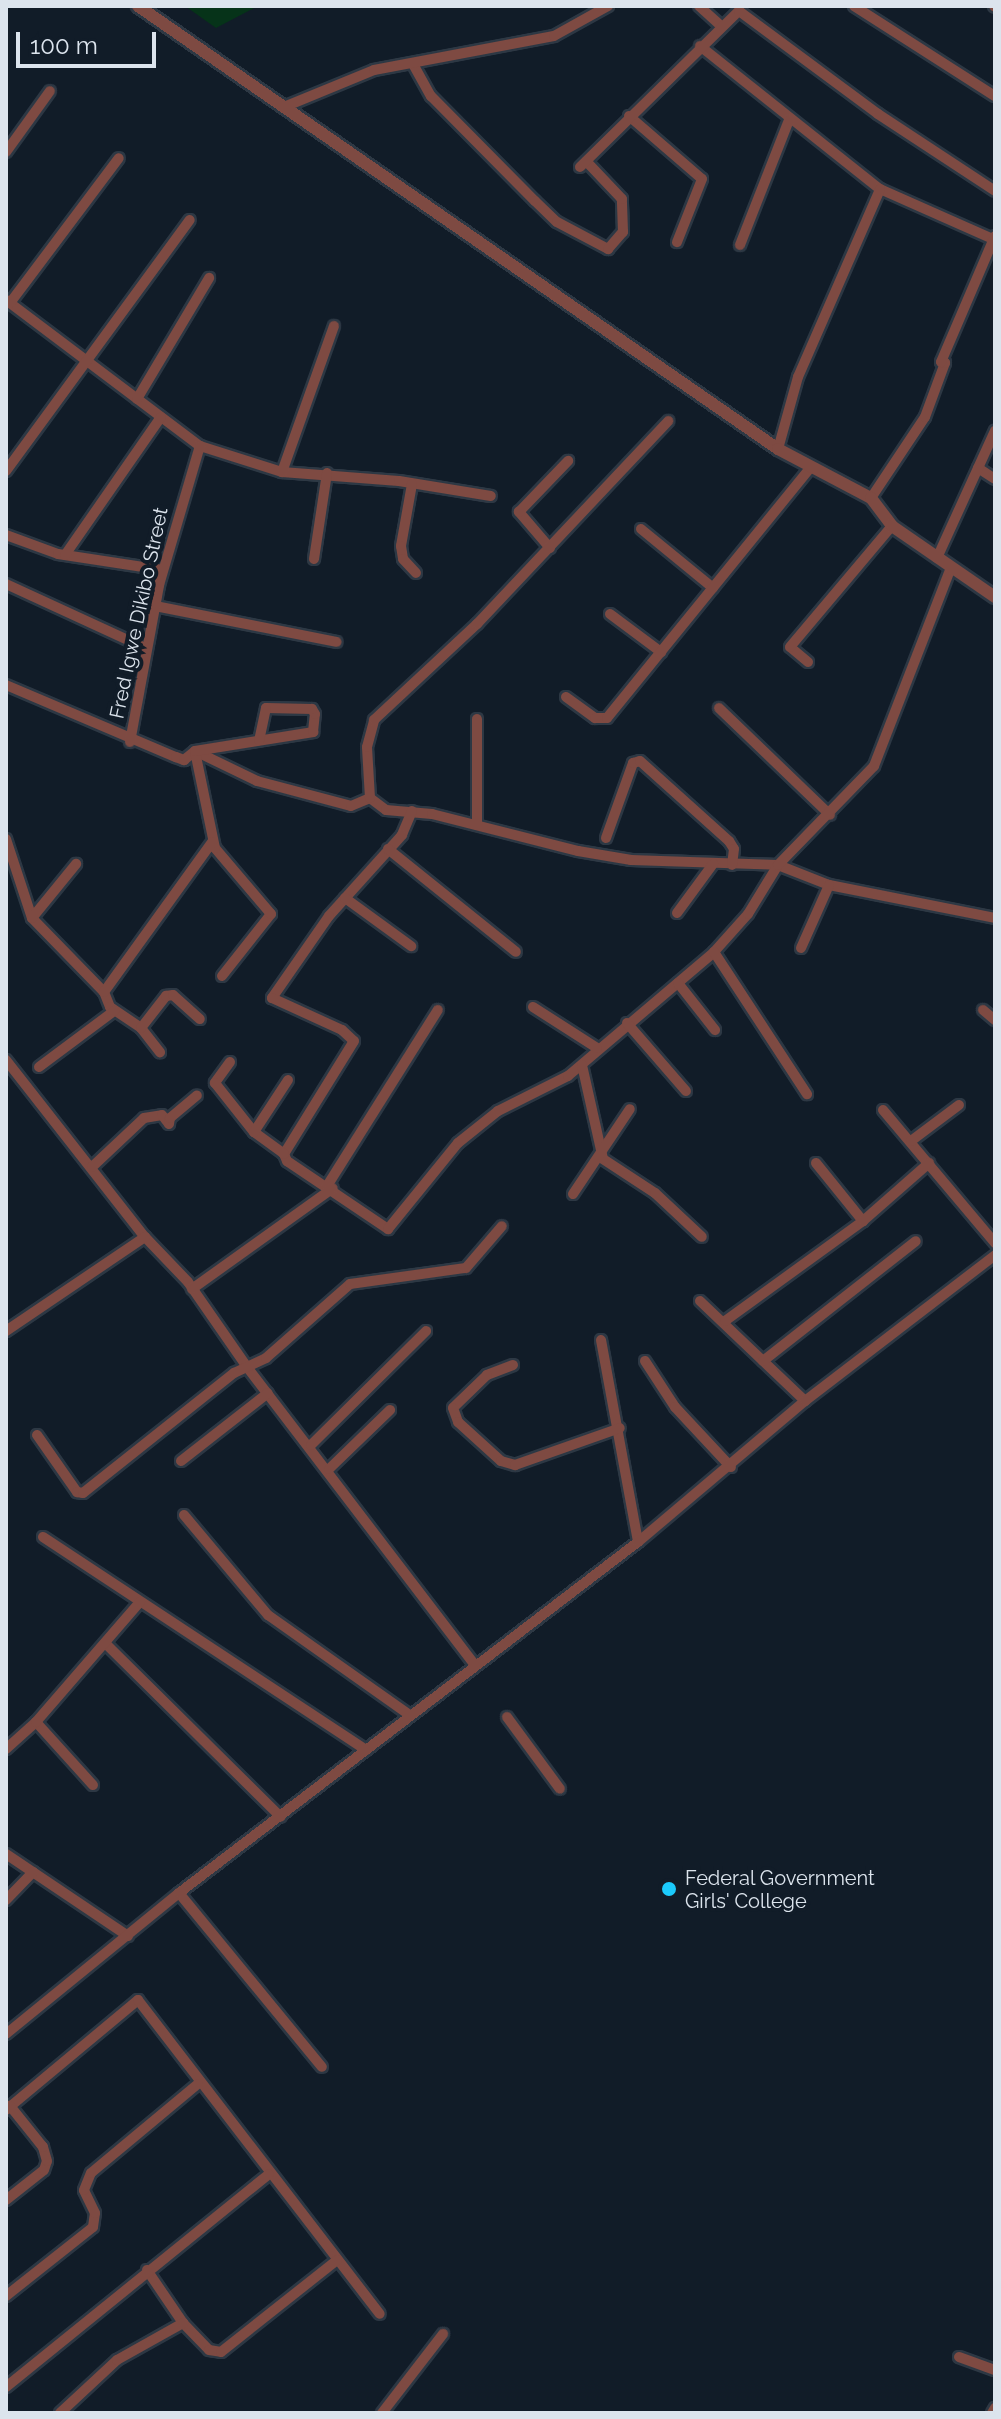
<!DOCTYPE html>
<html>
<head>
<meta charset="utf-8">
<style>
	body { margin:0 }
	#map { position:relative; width:1001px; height:2419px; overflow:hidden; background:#111c28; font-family:Raleway,sans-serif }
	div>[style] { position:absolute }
	.green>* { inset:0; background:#063319 }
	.roads { filter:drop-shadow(2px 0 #2d3844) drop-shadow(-2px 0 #2d3844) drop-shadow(0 2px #2d3844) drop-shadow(0 -2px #2d3844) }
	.minor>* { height:10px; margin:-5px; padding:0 5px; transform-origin:5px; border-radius:5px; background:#7e4a42 }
	.tertiary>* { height:12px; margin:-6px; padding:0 6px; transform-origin:6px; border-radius:6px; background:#7e4a42 }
	.dots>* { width:22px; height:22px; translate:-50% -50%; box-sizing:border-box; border:4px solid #111c28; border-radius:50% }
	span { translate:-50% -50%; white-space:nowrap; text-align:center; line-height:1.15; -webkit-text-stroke:8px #111c28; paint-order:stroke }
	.street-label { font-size:20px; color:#dce4ed }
	.poi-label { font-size:20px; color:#dce4ed }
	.left { translate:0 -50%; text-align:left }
	.frame { position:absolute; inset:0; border:8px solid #dce4ed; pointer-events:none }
	.scale { position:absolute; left:16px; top:32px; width:140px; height:36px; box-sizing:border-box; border:4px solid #dce4ed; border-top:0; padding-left:10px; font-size:24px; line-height:28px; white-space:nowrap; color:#dce4ed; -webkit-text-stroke:6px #111c28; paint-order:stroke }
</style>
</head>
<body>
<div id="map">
	<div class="green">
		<i style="clip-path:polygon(185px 6px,258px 6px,216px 28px)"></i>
	</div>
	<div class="roads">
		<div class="minor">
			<i style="left:699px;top:6px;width:30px;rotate:42deg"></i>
			<i style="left:854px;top:6px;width:167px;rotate:32.6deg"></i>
			<i style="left:994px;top:6px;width:1px;rotate:45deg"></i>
			<i style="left:700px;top:46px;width:230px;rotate:38.5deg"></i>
			<i style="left:880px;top:189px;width:124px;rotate:23.9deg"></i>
			<i style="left:413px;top:64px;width:37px;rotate:61deg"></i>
			<i style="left:431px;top:96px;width:148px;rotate:45.3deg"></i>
			<i style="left:535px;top:201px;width:30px;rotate:44deg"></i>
			<i style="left:557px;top:222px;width:58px;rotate:27.9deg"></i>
			<i style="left:608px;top:249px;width:23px;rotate:-49deg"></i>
			<i style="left:623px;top:232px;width:33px;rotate:-92deg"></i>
			<i style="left:622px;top:199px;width:52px;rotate:-133.5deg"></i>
			<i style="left:284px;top:107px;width:97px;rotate:-22.3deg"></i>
			<i style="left:374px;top:70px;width:183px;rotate:-10.7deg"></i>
			<i style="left:554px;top:36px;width:62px;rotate:-29.1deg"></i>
			<i style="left:629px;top:116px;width:96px;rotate:40.8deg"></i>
			<i style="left:702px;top:179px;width:68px;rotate:111.6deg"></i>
			<i style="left:6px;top:152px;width:75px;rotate:-54.2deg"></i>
			<i style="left:580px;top:167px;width:223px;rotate:-44.5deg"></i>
			<i style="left:739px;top:11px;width:173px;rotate:36.5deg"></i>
			<i style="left:878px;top:114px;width:140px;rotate:33.3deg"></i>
			<i style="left:740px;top:245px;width:134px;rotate:-68.6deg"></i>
			<i style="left:6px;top:300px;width:243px;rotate:37deg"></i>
			<i style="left:200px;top:446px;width:86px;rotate:17.6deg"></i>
			<i style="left:282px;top:472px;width:117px;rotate:4.4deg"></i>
			<i style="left:399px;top:481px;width:93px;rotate:9.3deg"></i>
			<i style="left:10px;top:303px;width:181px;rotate:-53.1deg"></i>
			<i style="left:137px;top:399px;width:141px;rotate:-59.2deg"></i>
			<i style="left:778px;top:449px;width:75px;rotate:-74.5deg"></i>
			<i style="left:798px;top:377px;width:205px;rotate:-66.4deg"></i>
			<i style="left:978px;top:468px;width:20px;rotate:33deg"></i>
			<i style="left:6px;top:471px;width:311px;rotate:-53.8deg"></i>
			<i style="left:282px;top:472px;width:155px;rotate:-70.4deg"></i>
			<i style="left:412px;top:484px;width:63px;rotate:100.1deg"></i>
			<i style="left:401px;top:546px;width:13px;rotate:81deg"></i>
			<i style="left:403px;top:559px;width:19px;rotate:47deg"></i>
			<i style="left:871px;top:498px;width:97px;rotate:-56.3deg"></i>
			<i style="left:925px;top:417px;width:58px;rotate:-69.7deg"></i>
			<i style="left:945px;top:363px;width:4px;rotate:-166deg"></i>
			<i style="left:941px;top:362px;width:137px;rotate:-66.8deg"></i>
			<i style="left:641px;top:529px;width:93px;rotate:39.3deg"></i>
			<i style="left:6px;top:535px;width:55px;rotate:20.1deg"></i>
			<i style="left:58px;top:554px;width:106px;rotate:8.7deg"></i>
			<i style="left:550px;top:548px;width:48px;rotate:-130.7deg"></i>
			<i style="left:519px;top:512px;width:71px;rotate:-46.1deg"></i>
			<i style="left:65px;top:555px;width:168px;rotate:-55.2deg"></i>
			<i style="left:937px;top:558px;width:140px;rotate:-65.5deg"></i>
			<i style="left:314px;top:559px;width:87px;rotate:-81.4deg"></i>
			<i style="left:6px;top:584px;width:155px;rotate:24.7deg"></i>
			<i style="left:155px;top:606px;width:185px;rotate:11.2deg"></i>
			<i style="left:610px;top:614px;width:64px;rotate:36.7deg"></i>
			<i style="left:808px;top:662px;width:23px;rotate:-140deg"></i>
			<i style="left:790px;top:647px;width:158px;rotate:-49.9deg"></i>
			<i style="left:6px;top:685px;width:185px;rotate:23deg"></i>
			<i style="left:176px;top:757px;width:9px;rotate:21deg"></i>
			<i style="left:184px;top:760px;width:14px;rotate:-39deg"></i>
			<i style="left:195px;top:751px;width:69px;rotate:25.8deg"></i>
			<i style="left:257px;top:781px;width:97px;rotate:14.9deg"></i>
			<i style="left:351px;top:806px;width:21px;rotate:-23deg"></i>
			<i style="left:566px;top:697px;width:36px;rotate:36deg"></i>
			<i style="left:595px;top:718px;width:12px"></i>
			<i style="left:607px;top:718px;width:321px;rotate:-50.9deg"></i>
			<i style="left:719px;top:708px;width:154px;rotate:43.9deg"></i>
			<i style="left:130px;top:742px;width:160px;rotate:-79.5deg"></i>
			<i style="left:159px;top:585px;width:145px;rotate:-73.6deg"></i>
			<i style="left:370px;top:798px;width:20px;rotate:37deg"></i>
			<i style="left:386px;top:810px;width:46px;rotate:5deg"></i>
			<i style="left:432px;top:814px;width:151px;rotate:14.2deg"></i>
			<i style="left:578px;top:851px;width:54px;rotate:9.6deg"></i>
			<i style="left:631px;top:860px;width:147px;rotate:1.9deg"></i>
			<i style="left:778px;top:865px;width:55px;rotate:21.4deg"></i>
			<i style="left:829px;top:885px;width:169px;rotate:11.2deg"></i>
			<i style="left:370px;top:798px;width:51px;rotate:-93.4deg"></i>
			<i style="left:367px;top:747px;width:28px;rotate:-75deg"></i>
			<i style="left:374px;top:720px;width:141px;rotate:-43deg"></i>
			<i style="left:477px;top:624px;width:279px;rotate:-46.7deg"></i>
			<i style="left:412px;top:811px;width:26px;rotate:113deg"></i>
			<i style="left:402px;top:835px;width:109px;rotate:132deg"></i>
			<i style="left:329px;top:916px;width:100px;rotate:124.8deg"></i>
			<i style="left:272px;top:998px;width:77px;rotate:24.6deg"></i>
			<i style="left:342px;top:1030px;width:16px;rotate:43deg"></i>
			<i style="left:354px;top:1041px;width:133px;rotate:121.8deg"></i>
			<i style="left:284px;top:1154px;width:8px;rotate:67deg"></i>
			<i style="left:287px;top:1161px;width:122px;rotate:34deg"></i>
			<i style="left:388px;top:1229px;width:111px;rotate:-50.9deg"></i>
			<i style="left:458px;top:1143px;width:51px;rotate:-38.7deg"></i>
			<i style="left:498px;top:1111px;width:78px;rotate:-26.6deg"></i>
			<i style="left:568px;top:1076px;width:192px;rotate:-40.3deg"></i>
			<i style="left:714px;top:952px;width:51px;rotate:-48.2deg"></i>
			<i style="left:748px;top:914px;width:57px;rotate:-58.5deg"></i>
			<i style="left:778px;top:865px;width:138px;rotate:-45.9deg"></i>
			<i style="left:874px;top:766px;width:213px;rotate:-68.8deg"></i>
			<i style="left:477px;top:825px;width:106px;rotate:-90deg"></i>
			<i style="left:606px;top:838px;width:80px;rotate:-70.2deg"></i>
			<i style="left:633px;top:763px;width:7px;rotate:-16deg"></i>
			<i style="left:640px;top:761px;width:120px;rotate:42deg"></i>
			<i style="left:729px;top:841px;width:9px;rotate:58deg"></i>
			<i style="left:734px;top:849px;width:16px;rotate:97deg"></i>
			<i style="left:6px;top:839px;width:83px;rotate:71.8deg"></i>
			<i style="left:32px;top:918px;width:103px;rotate:45.8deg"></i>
			<i style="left:104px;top:992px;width:16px;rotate:68deg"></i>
			<i style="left:110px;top:1007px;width:37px;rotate:34deg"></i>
			<i style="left:141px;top:1028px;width:31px;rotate:52deg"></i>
			<i style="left:388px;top:849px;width:164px;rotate:38.8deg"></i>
			<i style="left:345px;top:898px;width:82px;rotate:36deg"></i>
			<i style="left:677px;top:913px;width:61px;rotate:-53.7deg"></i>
			<i style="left:32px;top:918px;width:70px;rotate:-50.8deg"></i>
			<i style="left:801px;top:948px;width:69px;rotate:-66deg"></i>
			<i style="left:714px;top:952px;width:170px;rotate:56.8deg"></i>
			<i style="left:222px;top:976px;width:79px;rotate:-51.7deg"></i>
			<i style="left:271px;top:914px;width:87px;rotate:-130.3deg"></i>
			<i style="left:215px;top:848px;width:99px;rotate:-101.7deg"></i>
			<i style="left:195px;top:751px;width:120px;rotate:-9.1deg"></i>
			<i style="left:313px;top:732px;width:18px;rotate:-84deg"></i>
			<i style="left:315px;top:714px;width:6px;rotate:-121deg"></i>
			<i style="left:312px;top:709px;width:46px;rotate:-178.8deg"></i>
			<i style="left:266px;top:708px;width:33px;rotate:102deg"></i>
			<i style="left:678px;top:983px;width:60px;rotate:51.8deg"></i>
			<i style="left:104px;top:992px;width:185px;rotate:-54.2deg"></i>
			<i style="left:533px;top:1007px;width:76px;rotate:32.6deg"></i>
			<i style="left:983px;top:1010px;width:16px;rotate:40deg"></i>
			<i style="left:627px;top:1023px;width:90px;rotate:49.1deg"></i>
			<i style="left:141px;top:1028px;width:41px;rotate:-52deg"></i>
			<i style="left:166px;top:996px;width:7px;rotate:-8deg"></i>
			<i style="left:173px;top:995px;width:36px;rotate:42deg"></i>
			<i style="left:6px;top:1060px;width:225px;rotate:51.9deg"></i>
			<i style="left:145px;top:1237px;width:62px;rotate:46.3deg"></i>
			<i style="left:188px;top:1282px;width:103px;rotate:55.2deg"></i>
			<i style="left:247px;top:1367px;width:375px;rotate:52.6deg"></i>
			<i style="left:230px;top:1062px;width:26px;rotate:126deg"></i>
			<i style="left:215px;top:1083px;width:63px;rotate:51.5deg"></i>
			<i style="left:254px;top:1132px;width:37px;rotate:36deg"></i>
			<i style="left:582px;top:1065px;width:96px;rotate:77.4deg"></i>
			<i style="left:603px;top:1159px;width:62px;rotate:33.2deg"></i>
			<i style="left:655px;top:1193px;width:64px;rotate:43.1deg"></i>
			<i style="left:39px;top:1067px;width:94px;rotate:-36.7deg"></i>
			<i style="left:883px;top:1110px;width:174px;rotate:49.9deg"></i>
			<i style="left:254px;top:1132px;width:62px;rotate:-56.8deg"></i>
			<i style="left:911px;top:1141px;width:60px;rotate:-36.9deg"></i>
			<i style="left:816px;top:1163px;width:75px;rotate:51deg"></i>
			<i style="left:92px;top:1167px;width:71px;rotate:-43.3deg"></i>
			<i style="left:144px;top:1118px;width:18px;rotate:-9deg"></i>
			<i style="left:162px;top:1115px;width:11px;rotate:52deg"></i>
			<i style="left:169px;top:1124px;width:6px;rotate:-81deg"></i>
			<i style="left:170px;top:1118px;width:35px;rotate:-40deg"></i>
			<i style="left:327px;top:1186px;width:208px;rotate:-57.8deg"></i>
			<i style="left:573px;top:1194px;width:102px;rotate:-56.2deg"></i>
			<i style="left:192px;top:1289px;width:173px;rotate:-35.6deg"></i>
			<i style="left:700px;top:1301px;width:145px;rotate:43.6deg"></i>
			<i style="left:725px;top:1321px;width:170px;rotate:-35.9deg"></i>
			<i style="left:863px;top:1221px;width:88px;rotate:-41.3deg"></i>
			<i style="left:6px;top:1331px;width:168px;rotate:-34.1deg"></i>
			<i style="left:601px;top:1340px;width:205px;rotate:79.6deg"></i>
			<i style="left:645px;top:1361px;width:55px;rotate:56.9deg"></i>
			<i style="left:675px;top:1407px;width:82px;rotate:47deg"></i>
			<i style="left:763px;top:1361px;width:194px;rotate:-38.1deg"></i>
			<i style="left:513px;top:1365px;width:28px;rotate:159deg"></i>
			<i style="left:487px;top:1375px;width:47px;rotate:135.9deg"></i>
			<i style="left:453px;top:1408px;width:15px;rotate:70deg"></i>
			<i style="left:458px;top:1422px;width:58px;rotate:42.2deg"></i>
			<i style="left:501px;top:1461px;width:15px;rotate:16deg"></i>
			<i style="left:515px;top:1465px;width:111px;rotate:-19.4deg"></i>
			<i style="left:37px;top:1435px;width:70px;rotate:54.9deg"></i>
			<i style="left:77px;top:1492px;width:6px;rotate:9deg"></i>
			<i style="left:83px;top:1493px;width:193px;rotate:-38.5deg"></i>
			<i style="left:234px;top:1373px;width:35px;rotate:-25deg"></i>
			<i style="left:266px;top:1358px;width:112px;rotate:-41.4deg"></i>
			<i style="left:350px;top:1284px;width:117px;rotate:-7.9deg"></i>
			<i style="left:466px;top:1268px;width:55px;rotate:-49.4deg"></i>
			<i style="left:311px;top:1445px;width:162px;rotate:-44.7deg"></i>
			<i style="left:181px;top:1461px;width:110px;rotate:-38deg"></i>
			<i style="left:329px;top:1469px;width:85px;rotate:-44deg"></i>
			<i style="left:184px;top:1515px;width:131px;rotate:50deg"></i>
			<i style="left:268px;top:1615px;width:174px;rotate:35.2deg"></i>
			<i style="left:43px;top:1537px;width:387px;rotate:33.4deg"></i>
			<i style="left:105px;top:1643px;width:247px;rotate:44.7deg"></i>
			<i style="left:507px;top:1717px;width:89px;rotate:53.6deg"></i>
			<i style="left:36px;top:1722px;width:85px;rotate:47.9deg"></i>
			<i style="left:6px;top:1749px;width:40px;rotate:-42deg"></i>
			<i style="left:36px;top:1722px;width:159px;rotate:-49.1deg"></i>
			<i style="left:6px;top:1854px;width:147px;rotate:33.9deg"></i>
			<i style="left:179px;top:1893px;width:225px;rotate:50.6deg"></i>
			<i style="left:6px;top:1900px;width:39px;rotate:-46deg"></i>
			<i style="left:6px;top:2034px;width:223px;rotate:-39.2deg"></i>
			<i style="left:179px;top:1893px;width:578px;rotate:-37.41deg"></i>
			<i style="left:638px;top:1542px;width:219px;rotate:-40.2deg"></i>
			<i style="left:805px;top:1401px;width:240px;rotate:-37.5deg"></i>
			<i style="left:6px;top:2110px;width:172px;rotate:-39.8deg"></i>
			<i style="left:138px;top:2000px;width:396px;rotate:52.4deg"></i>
			<i style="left:6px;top:2200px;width:48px;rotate:-38.3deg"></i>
			<i style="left:44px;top:2170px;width:9px;rotate:-72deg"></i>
			<i style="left:47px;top:2161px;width:15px;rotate:-106deg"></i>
			<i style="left:43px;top:2147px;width:53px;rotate:-128.8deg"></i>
			<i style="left:147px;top:2270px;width:64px;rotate:55.8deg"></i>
			<i style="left:183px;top:2323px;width:37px;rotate:46deg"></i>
			<i style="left:209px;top:2350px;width:12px;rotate:9deg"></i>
			<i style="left:221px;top:2352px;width:148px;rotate:-38.4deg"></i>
			<i style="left:6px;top:2296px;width:111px;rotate:-38.4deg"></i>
			<i style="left:93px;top:2227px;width:14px;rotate:-82deg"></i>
			<i style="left:95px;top:2213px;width:25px;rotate:-116deg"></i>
			<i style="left:84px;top:2190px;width:18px;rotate:-68deg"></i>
			<i style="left:91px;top:2173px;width:139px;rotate:-39.8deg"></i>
			<i style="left:959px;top:2357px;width:38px;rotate:20deg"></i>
			<i style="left:6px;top:2387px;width:338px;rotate:-39deg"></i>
			<i style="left:60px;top:2413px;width:78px;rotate:-42.9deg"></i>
			<i style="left:117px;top:2360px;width:76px;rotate:-29.3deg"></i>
			<i style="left:382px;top:2413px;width:100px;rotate:-52.3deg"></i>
			<i style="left:992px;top:2413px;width:6px;rotate:-59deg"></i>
		</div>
		<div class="tertiary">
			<i style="left:138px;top:6px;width:778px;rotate:34.69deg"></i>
			<i style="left:778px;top:449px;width:105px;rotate:27.8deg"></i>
			<i style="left:871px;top:498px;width:35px;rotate:53deg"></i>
			<i style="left:892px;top:526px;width:125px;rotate:34.6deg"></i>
		</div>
	</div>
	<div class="dots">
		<i style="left:669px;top:1889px;background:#1bcafc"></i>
	</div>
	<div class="street-label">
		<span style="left:139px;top:613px;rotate:-78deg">Fred Igwe Dikibo Street</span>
	</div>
	<div class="poi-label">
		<span class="left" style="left:685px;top:1890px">Federal Government<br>Girls' College</span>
	</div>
	<div class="frame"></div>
	<div class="scale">100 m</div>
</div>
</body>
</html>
